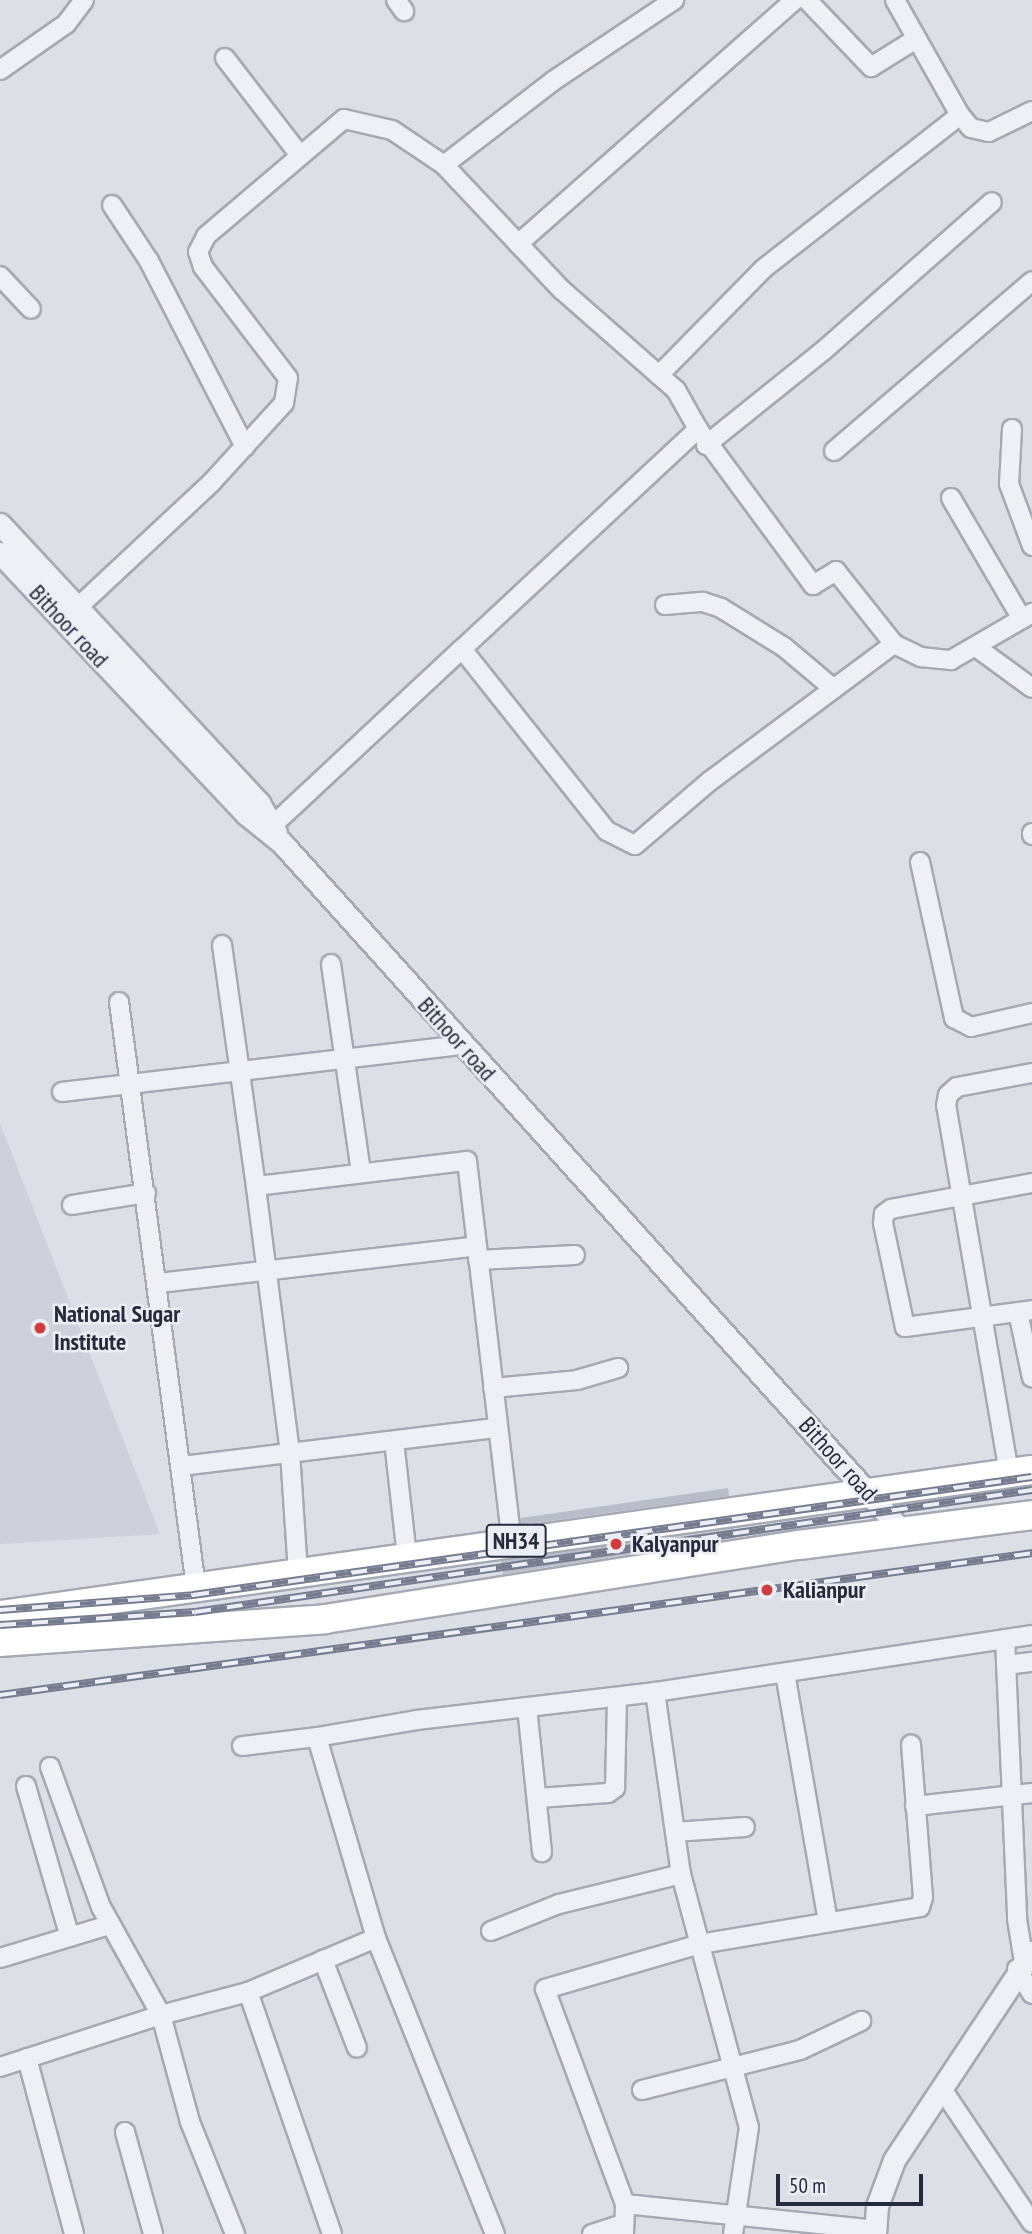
<!DOCTYPE html>
<html>
<head>
<meta charset="utf-8">
<style>
	body { margin:0 }
	#map { position:relative; width:1032px; height:2234px; overflow:hidden; background:#dcdfe6; font-family:"PT Sans Narrow",sans-serif }
	div>[style] { position:absolute }
	.built>* { inset:0; background:#ced1db }
	.building>* { inset:0; background:#b9bdc9 }
	.roads { filter:drop-shadow(2px 0 #a5a9b3) drop-shadow(-2px 0 #a5a9b3) drop-shadow(0 2px #a5a9b3) drop-shadow(0 -2px #a5a9b3) }
	.minor>* { height:18px; margin:-9px; padding:0 9px; transform-origin:9px; border-radius:9px; background:#eef0f5 }
	.tertiary>* { height:21px; margin:-10.5px; padding:0 10.5px; transform-origin:10.5px; border-radius:10.5px; background:#eef0f5 }
	.trunk>* { height:28px; margin:-14px; padding:0 14px; transform-origin:14px; border-radius:14px; background:#fff }
	.rail>* { height:8px; margin-top:-4px; transform-origin:0; background:repeating-linear-gradient(90deg,#ebeef4 0 16px,#757c90 0 32px); box-sizing:border-box; border-block:2px solid #757c90 }
	.dots>* { width:19px; height:19px; translate:-50% -50%; box-sizing:border-box; border:4px solid #ebeef4; border-radius:50% }
	span { translate:-50% -50%; white-space:nowrap; text-align:center; line-height:1.15; -webkit-text-stroke:5px #ebeef4; paint-order:stroke }
	.shield-label span { padding:2px 5px; background:#ebeef4; border:2px solid; border-radius:5px; -webkit-text-stroke-width:0 }
	.shield-label { font-size:23px; color:#252b3d; font-weight:700 }
	.street-label { font-size:24px; color:#252b3d }
	.poi-label { font-size:24px; color:#252b3d; font-weight:700 }
	.left { translate:0 -50%; text-align:left }
	.scale { position:absolute; left:776px; top:2174px; width:147px; height:32px; box-sizing:border-box; border:4px solid #252b3d; border-top:0; padding-left:9px; font-size:21px; line-height:24px; white-space:nowrap; color:#252b3d; -webkit-text-stroke:5px #ebeef4; paint-order:stroke }
</style>
</head>
<body>
<div id="map">
	<div class="built">
		<i style="clip-path:polygon(0 1123px,160px 1534px,0 1544px)"></i>
	</div>
	<div class="building">
		<i style="clip-path:polygon(728px 1488px,729px 1496px,521px 1525px,521px 1518px)"></i>
		<i style="clip-path:polygon(734px 1529px,735px 1538px,503px 1574px,501px 1561px)"></i>
	</div>
	<div class="roads">
		<div class="minor">
			<i style="left:396px;top:0;width:14px;rotate:54deg"></i>
			<i style="left:807px;top:0;width:93px;rotate:46.3deg"></i>
			<i style="left:871px;top:67px;width:53px;rotate:-31.9deg"></i>
			<i style="left:225px;top:58px;width:121px;rotate:52.4deg"></i>
			<i style="left:0;top:70px;width:80px;rotate:-34.9deg"></i>
			<i style="left:66px;top:24px;width:30px;rotate:-53deg"></i>
			<i style="left:960px;top:115px;width:17px;rotate:50deg"></i>
			<i style="left:971px;top:128px;width:18px;rotate:13deg"></i>
			<i style="left:989px;top:132px;width:48px;rotate:-26deg"></i>
			<i style="left:444px;top:165px;width:138px;rotate:-37.6deg"></i>
			<i style="left:553px;top:81px;width:146px;rotate:-33.8deg"></i>
			<i style="left:112px;top:205px;width:67px;rotate:56.5deg"></i>
			<i style="left:149px;top:261px;width:209px;rotate:62.7deg"></i>
			<i style="left:518px;top:244px;width:369px;rotate:-41.4deg"></i>
			<i style="left:0;top:276px;width:45px;rotate:46.8deg"></i>
			<i style="left:659px;top:375px;width:148px;rotate:-45.5deg"></i>
			<i style="left:763px;top:269px;width:250px;rotate:-38deg"></i>
			<i style="left:960px;top:115px;width:132px;rotate:-119.5deg"></i>
			<i style="left:1012px;top:429px;width:55px;rotate:93.1deg"></i>
			<i style="left:1009px;top:484px;width:66px;rotate:69.6deg"></i>
			<i style="left:706px;top:445px;width:150px;rotate:-38.8deg"></i>
			<i style="left:823px;top:351px;width:225px;rotate:-41.4deg"></i>
			<i style="left:834px;top:451px;width:261px;rotate:-40.6deg"></i>
			<i style="left:951px;top:498px;width:140px;rotate:59.6deg"></i>
			<i style="left:665px;top:605px;width:38px;rotate:-5deg"></i>
			<i style="left:703px;top:602px;width:19px;rotate:18deg"></i>
			<i style="left:721px;top:608px;width:74px;rotate:31.8deg"></i>
			<i style="left:784px;top:647px;width:65px;rotate:40deg"></i>
			<i style="left:76px;top:609px;width:185px;rotate:-43deg"></i>
			<i style="left:211px;top:483px;width:108px;rotate:-47.6deg"></i>
			<i style="left:284px;top:403px;width:25px;rotate:-81deg"></i>
			<i style="left:288px;top:378px;width:140px;rotate:-127.4deg"></i>
			<i style="left:203px;top:267px;width:16px;rotate:-108deg"></i>
			<i style="left:198px;top:252px;width:18px;rotate:-63deg"></i>
			<i style="left:206px;top:236px;width:181px;rotate:-40.3deg"></i>
			<i style="left:344px;top:119px;width:49px;rotate:12.9deg"></i>
			<i style="left:392px;top:130px;width:63px;rotate:33.9deg"></i>
			<i style="left:444px;top:165px;width:172px;rotate:46.7deg"></i>
			<i style="left:562px;top:290px;width:152px;rotate:41.3deg"></i>
			<i style="left:676px;top:390px;width:45px;rotate:60.6deg"></i>
			<i style="left:976px;top:647px;width:69px;rotate:36.2deg"></i>
			<i style="left:462px;top:649px;width:323px;rotate:-43deg"></i>
			<i style="left:698px;top:429px;width:194px;rotate:53.6deg"></i>
			<i style="left:813px;top:585px;width:27px;rotate:-31deg"></i>
			<i style="left:836px;top:571px;width:93px;rotate:51.5deg"></i>
			<i style="left:894px;top:644px;width:30px;rotate:26deg"></i>
			<i style="left:921px;top:657px;width:30px;rotate:6deg"></i>
			<i style="left:951px;top:660px;width:94px;rotate:-30.1deg"></i>
			<i style="left:272px;top:826px;width:260px;rotate:-43deg"></i>
			<i style="left:462px;top:649px;width:233px;rotate:51.5deg"></i>
			<i style="left:607px;top:831px;width:31px;rotate:27deg"></i>
			<i style="left:635px;top:845px;width:99px;rotate:-40.5deg"></i>
			<i style="left:710px;top:781px;width:229px;rotate:-36.7deg"></i>
			<i style="left:1032px;top:833px;width:2px;rotate:90deg"></i>
			<i style="left:920px;top:862px;width:160px;rotate:77.7deg"></i>
			<i style="left:954px;top:1018px;width:19px;rotate:28deg"></i>
			<i style="left:971px;top:1027px;width:63px;rotate:-12.9deg"></i>
			<i style="left:222px;top:945px;width:243px;rotate:82deg"></i>
			<i style="left:331px;top:964px;width:210px;rotate:81.8deg"></i>
			<i style="left:119px;top:1002px;width:591px;rotate:82.51deg"></i>
			<i style="left:62px;top:1092px;width:403px;rotate:-6.7deg"></i>
			<i style="left:1032px;top:1183px;width:143px;rotate:169.6deg"></i>
			<i style="left:891px;top:1209px;width:9px;rotate:144deg"></i>
			<i style="left:884px;top:1214px;width:9px;rotate:96deg"></i>
			<i style="left:883px;top:1223px;width:106px;rotate:78.1deg"></i>
			<i style="left:905px;top:1327px;width:128px;rotate:-7.6deg"></i>
			<i style="left:72px;top:1205px;width:75px;rotate:-9.2deg"></i>
			<i style="left:478px;top:1260px;width:97px;rotate:-3deg"></i>
			<i style="left:159px;top:1283px;width:320px;rotate:-6.6deg"></i>
			<i style="left:1018px;top:1312px;width:67px;rotate:78deg"></i>
			<i style="left:493px;top:1388px;width:84px;rotate:-5.4deg"></i>
			<i style="left:577px;top:1380px;width:43px;rotate:-16.3deg"></i>
			<i style="left:394px;top:1441px;width:117px;rotate:83.6deg"></i>
			<i style="left:181px;top:1466px;width:318px;rotate:-6.9deg"></i>
			<i style="left:1009px;top:1473px;width:372px;rotate:-99.7deg"></i>
			<i style="left:946px;top:1106px;width:11px;rotate:-80deg"></i>
			<i style="left:948px;top:1095px;width:12px;rotate:-42deg"></i>
			<i style="left:957px;top:1087px;width:76px;rotate:-10.6deg"></i>
			<i style="left:298px;top:1573px;width:120px;rotate:-93.8deg"></i>
			<i style="left:290px;top:1453px;width:269px;rotate:-97.3deg"></i>
			<i style="left:256px;top:1186px;width:212px;rotate:-6.8deg"></i>
			<i style="left:467px;top:1161px;width:384px;rotate:83.3deg"></i>
			<i style="left:1005px;top:1639px;width:280px;rotate:87.5deg"></i>
			<i style="left:1017px;top:1919px;width:44px;rotate:80.8deg"></i>
			<i style="left:1006px;top:1665px;width:26px;rotate:-7deg"></i>
			<i style="left:785px;top:1673px;width:253px;rotate:80.2deg"></i>
			<i style="left:655px;top:1692px;width:184px;rotate:81.9deg"></i>
			<i style="left:681px;top:1874px;width:262px;rotate:75deg"></i>
			<i style="left:749px;top:2127px;width:108px;rotate:98.5deg"></i>
			<i style="left:527px;top:1707px;width:146px;rotate:84.1deg"></i>
			<i style="left:242px;top:1746px;width:76px;rotate:-6.8deg"></i>
			<i style="left:50px;top:1767px;width:149px;rotate:70deg"></i>
			<i style="left:101px;top:1907px;width:124px;rotate:60.9deg"></i>
			<i style="left:161px;top:2015px;width:111px;rotate:74.8deg"></i>
			<i style="left:190px;top:2122px;width:121px;rotate:68.1deg"></i>
			<i style="left:26px;top:1786px;width:157px;rotate:73.8deg"></i>
			<i style="left:538px;top:1798px;width:70px;rotate:-4.1deg"></i>
			<i style="left:608px;top:1793px;width:9px;rotate:-36deg"></i>
			<i style="left:615px;top:1788px;width:91px;rotate:-88.7deg"></i>
			<i style="left:915px;top:1806px;width:118px;rotate:-6.3deg"></i>
			<i style="left:675px;top:1832px;width:70px;rotate:-4.1deg"></i>
			<i style="left:491px;top:1931px;width:73px;rotate:-21.7deg"></i>
			<i style="left:559px;top:1904px;width:126px;rotate:-13.8deg"></i>
			<i style="left:0;top:1958px;width:114px;rotate:-16.8deg"></i>
			<i style="left:323px;top:1960px;width:94px;rotate:68.9deg"></i>
			<i style="left:1017px;top:1969px;width:29px;rotate:59deg"></i>
			<i style="left:27px;top:2058px;width:182px;rotate:75deg"></i>
			<i style="left:0;top:2067px;width:169px;rotate:-17.9deg"></i>
			<i style="left:161px;top:2015px;width:90px;rotate:-14.8deg"></i>
			<i style="left:942px;top:2089px;width:161px;rotate:56.1deg"></i>
			<i style="left:642px;top:2090px;width:163px;rotate:-14.2deg"></i>
			<i style="left:800px;top:2050px;width:68px;rotate:-25.4deg"></i>
			<i style="left:125px;top:2132px;width:106px;rotate:74.6deg"></i>
			<i style="left:625px;top:2204px;width:251px;rotate:5.9deg"></i>
			<i style="left:332px;top:2234px;width:256px;rotate:-109.1deg"></i>
			<i style="left:248px;top:1992px;width:139px;rotate:-22.9deg"></i>
			<i style="left:495px;top:2234px;width:319px;rotate:-111.9deg"></i>
			<i style="left:376px;top:1938px;width:209px;rotate:-106.4deg"></i>
			<i style="left:317px;top:1737px;width:101px;rotate:-9.6deg"></i>
			<i style="left:417px;top:1720px;width:240px;rotate:-6.7deg"></i>
			<i style="left:655px;top:1692px;width:381px;rotate:-8.6deg"></i>
			<i style="left:592px;top:2234px;width:33px;rotate:-18deg"></i>
			<i style="left:624px;top:2234px;width:30px;rotate:-88deg"></i>
			<i style="left:625px;top:2204px;width:229px;rotate:-110.4deg"></i>
			<i style="left:545px;top:1989px;width:161px;rotate:-16.2deg"></i>
			<i style="left:700px;top:1944px;width:223px;rotate:-9.5deg"></i>
			<i style="left:920px;top:1907px;width:10px;rotate:-73deg"></i>
			<i style="left:923px;top:1897px;width:153px;rotate:-94.5deg"></i>
		</div>
		<div class="tertiary">
			<i style="left:0;top:524px;width:381px;rotate:47.1deg"></i>
			<i style="left:259px;top:803px;width:34px;rotate:60deg"></i>
			<i style="left:0;top:553px;width:359px;rotate:46.7deg"></i>
			<i style="left:246px;top:814px;width:46px;rotate:38.9deg"></i>
			<i style="left:282px;top:843px;width:929px;rotate:47.97deg"></i>
			<i style="left:875px;top:2234px;width:28px;rotate:-86deg"></i>
			<i style="left:877px;top:2206px;width:49px;rotate:-69.7deg"></i>
			<i style="left:894px;top:2160px;width:250px;rotate:-56.4deg"></i>
		</div>
		<div class="trunk">
			<i style="left:0;top:1615px;width:1042px;rotate:-8deg"></i>
			<i style="left:0;top:1642px;width:326px;rotate:-4deg"></i>
			<i style="left:325px;top:1619px;width:480px;rotate:-8.9deg"></i>
			<i style="left:799px;top:1545px;width:235px;rotate:-7.3deg"></i>
		</div>
	</div>
	<div class="rail">
		<i style="left:0;top:1610px;width:194px;rotate:-4.4deg"></i>
		<i style="left:193px;top:1595px;width:847px;rotate:-8.01deg"></i>
		<i style="left:0;top:1625px;width:195px;rotate:-3.8deg"></i>
		<i style="left:195px;top:1612px;width:846px;rotate:-8.29deg"></i>
		<i style="left:0;top:1695px;width:1042px;rotate:-7.83deg"></i>
	</div>
	<div class="dots">
		<i style="left:40px;top:1328px;background:#d03c3e"></i>
		<i style="left:616px;top:1544px;background:#d03c3e"></i>
		<i style="left:767px;top:1590px;background:#d03c3e"></i>
	</div>
	<div class="shield-label">
		<span style="left:516px;top:1541px">NH34</span>
	</div>
	<div class="street-label">
		<span style="left:69px;top:626px;rotate:47deg">Bithoor road</span>
		<span style="left:457px;top:1039px;rotate:48deg">Bithoor road</span>
		<span style="left:838px;top:1459px;rotate:48deg">Bithoor road</span>
	</div>
	<div class="poi-label">
		<span class="left" style="left:54px;top:1328px">National Sugar<br>Institute</span>
		<span class="left" style="left:632px;top:1544px">Kalyanpur</span>
		<span class="left" style="left:783px;top:1590px">Kalianpur</span>
	</div>
	<div class="scale">50 m</div>
</div>
</body>
</html>
